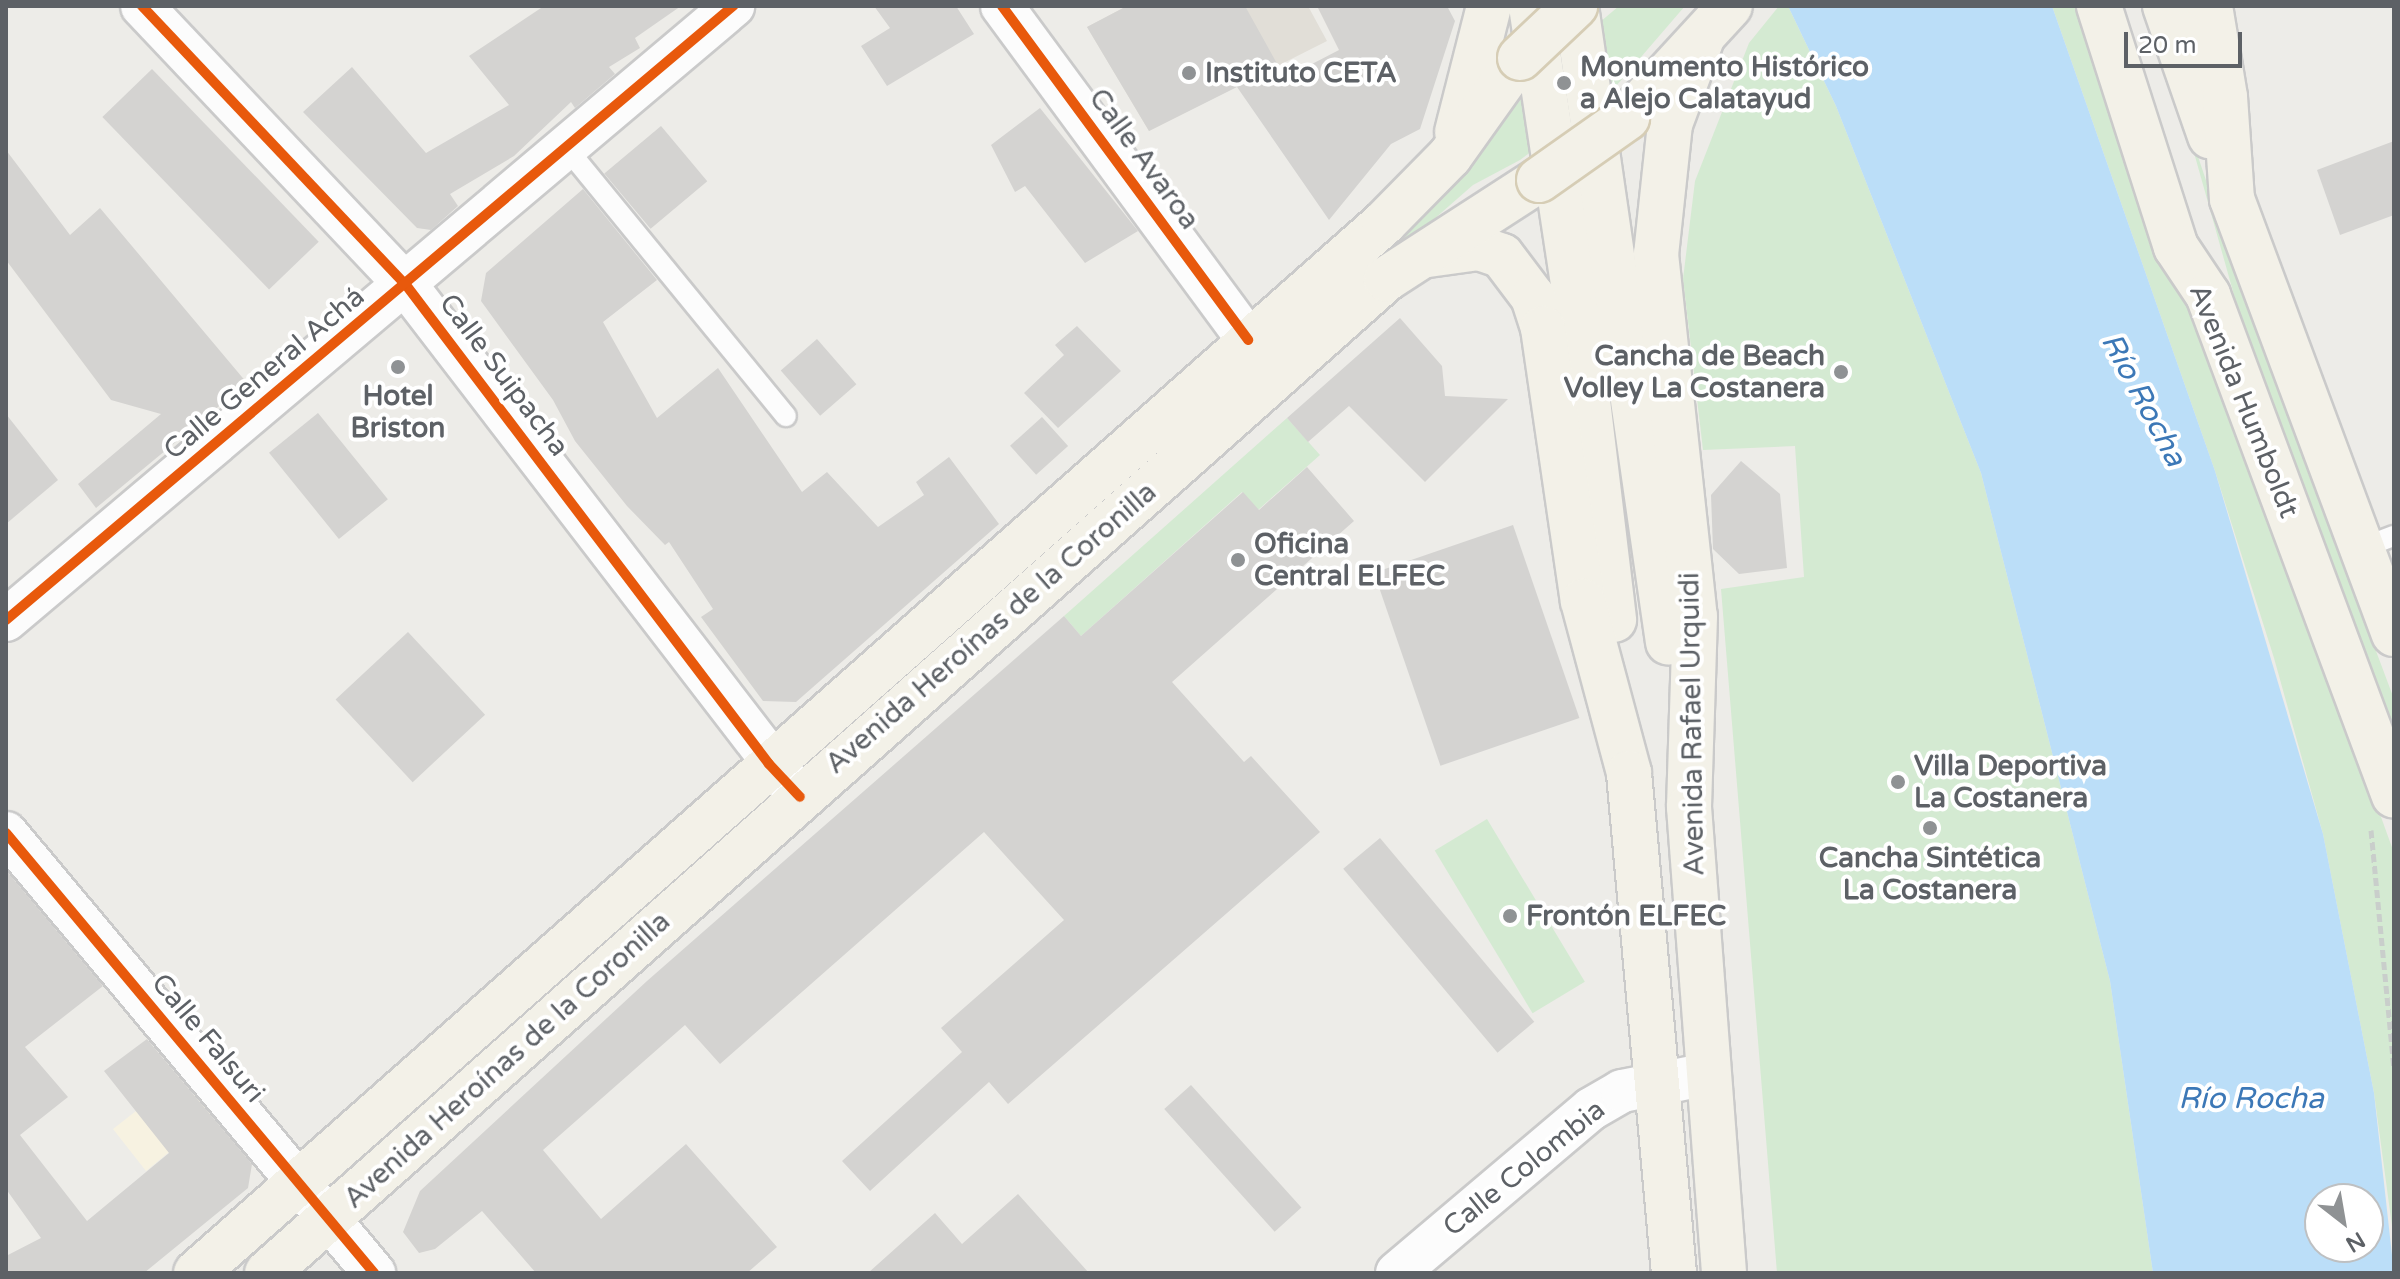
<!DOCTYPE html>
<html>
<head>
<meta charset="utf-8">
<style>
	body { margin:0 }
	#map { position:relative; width:2400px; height:1279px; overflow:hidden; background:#edece8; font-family:"Varela Round",sans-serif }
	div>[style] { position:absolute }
	.commercial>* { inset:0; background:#f7f2e1 }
	.education>* { inset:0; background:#e1ded7 }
	.green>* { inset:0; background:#d4ead2; transform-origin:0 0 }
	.water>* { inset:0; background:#bbdef8 }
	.building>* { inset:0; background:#d4d3d1; transform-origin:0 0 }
	.path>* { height:5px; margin-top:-2.5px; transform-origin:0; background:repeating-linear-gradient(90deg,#c9cecb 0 8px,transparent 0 12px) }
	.roads { filter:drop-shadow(2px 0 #cacaca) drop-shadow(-2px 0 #cacaca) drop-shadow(0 2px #cacaca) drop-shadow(0 -2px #cacaca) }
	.lane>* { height:20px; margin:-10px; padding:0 10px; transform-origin:10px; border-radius:10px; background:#fcfcfc }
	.street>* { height:42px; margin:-21px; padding:0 21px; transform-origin:21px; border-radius:21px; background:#fcfcfc }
	.primary>* { height:44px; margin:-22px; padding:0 22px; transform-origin:22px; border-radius:22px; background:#f3f1e8 }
	.bridges { filter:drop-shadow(2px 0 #d6cdb5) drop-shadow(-2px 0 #d6cdb5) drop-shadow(0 2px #d6cdb5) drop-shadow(0 -2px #d6cdb5) }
	.primary-bridge>* { height:44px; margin:-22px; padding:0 22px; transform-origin:22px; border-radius:22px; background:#f3f1e8 }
	.cycleway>* { height:10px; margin:-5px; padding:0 5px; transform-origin:5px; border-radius:5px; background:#e8590c }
	.dots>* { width:22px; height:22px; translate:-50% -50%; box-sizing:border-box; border:4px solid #fff; border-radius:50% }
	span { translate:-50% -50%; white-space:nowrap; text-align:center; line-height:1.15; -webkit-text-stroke:8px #fff; paint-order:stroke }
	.poi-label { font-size:28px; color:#5d6166; font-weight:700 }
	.left { translate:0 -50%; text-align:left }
	.right { translate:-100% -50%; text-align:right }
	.street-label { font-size:28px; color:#5d6166 }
	.water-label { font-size:30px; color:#3c78b7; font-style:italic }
	.frame { position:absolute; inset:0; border:8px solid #5d6166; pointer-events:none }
	.north { position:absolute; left:2304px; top:1183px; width:80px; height:80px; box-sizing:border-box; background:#fff; border:2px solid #bec0c2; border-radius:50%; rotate:149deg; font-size:22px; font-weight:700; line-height:32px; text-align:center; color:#5d6166 }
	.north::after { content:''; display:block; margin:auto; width:28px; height:36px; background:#8f9294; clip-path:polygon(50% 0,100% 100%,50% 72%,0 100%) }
	.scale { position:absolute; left:2124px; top:32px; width:118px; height:36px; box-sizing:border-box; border:4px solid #5d6166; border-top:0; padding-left:10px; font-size:24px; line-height:28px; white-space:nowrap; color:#5d6166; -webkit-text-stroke:6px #fff; paint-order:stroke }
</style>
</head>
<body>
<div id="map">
	<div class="commercial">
		<i style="clip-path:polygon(196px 1094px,213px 1116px,146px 1171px,113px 1129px,136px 1111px,151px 1130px)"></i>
	</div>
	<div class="education">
		<i style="clip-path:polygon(1127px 6px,1308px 6px,1327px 41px,1149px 131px,1087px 27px)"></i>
	</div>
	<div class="green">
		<i style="clip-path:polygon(1619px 6px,1685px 6px,1610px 93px,1520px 160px,1473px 185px,839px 740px,831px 731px,1473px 155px,1555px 60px)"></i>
		<i style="clip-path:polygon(1779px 6px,1788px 6px,1836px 106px,1981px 473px,2110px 981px,2153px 1273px,1777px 1273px,1721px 589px,1804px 577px,1795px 446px,1703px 450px,1683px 279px,1695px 181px,1749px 43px)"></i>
		<i style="clip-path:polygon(2052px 6px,2089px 6px,2394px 853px,2394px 1241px,2374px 1093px,2323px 834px,2274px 658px,2215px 471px)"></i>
		<i style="clip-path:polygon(2180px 103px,2261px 344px,2394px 699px,2394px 741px,2254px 366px)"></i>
		<i style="clip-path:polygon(1287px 418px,1320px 455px,1258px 510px,1242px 492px,1081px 636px,1064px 616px)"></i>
		<i style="left:759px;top:795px;width:12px;height:561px;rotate:48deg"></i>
		<i style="left:1487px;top:819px;width:190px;height:61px;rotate:59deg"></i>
	</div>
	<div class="water">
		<i style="clip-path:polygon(evenodd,1788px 6px,2052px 6px,2215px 471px,2323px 834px,2374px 1093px,2394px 1273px,2153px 1273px,2110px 981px,1981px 473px,1836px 106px,1788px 6px,2320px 1199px,2368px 1199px,2368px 1247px,2320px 1247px,2320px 1199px)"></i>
	</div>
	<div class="building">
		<i style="clip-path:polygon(544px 6px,681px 6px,635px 38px,640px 48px,609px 67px,615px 74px,575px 108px,571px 102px,514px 156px,450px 194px,458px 206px,431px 230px,417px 228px,303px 112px,352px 67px,426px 153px,509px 105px,469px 56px)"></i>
		<i style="clip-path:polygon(874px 6px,956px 6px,974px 34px,887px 86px,861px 46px,890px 28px)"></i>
		<i style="clip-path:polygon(1127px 6px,1245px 6px,1285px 78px,1339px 50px,1317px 6px,1447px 6px,1455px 21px,1420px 129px,1391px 144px,1329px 220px,1237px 87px,1149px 131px,1087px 27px)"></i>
		<i style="left:152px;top:69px;width:240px;height:69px;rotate:46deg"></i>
		<i style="clip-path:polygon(1040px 108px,1138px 231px,1085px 263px,1025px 186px,1015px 192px,991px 145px)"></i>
		<i style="left:661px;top:126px;width:72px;height:74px;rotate:50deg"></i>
		<i style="clip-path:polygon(2394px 141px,2394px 215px,2340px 235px,2317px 170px)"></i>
		<i style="clip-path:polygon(6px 150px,70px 235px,100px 208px,247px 383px,96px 508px,78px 484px,161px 414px,111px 400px,6px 260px)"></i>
		<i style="clip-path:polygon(583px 189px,657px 280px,603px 322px,657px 418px,718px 368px,802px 492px,827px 472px,878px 527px,924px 495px,916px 482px,949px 457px,999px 524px,796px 702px,763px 701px,701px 617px,713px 609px,669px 542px,665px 545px,627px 506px,575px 441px,553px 400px,481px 301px,486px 273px)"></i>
		<i style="clip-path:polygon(1400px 318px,1442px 366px,1445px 396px,1508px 399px,1425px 482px,1349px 406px,1308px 442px,1287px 418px)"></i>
		<i style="clip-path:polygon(1077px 326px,1121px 371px,1058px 428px,1024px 393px,1064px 355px,1055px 345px)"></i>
		<i style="left:817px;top:339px;width:60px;height:48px;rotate:49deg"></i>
		<i style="left:318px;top:413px;width:111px;height:63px;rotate:51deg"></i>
		<i style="clip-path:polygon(6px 414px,58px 480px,6px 524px)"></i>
		<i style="left:1042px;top:417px;width:39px;height:43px;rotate:48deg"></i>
		<i style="clip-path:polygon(1741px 461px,1780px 494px,1787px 568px,1739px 574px,1713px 549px,1711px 495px)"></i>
		<i style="clip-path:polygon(1307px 467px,1354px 521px,1172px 682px,1244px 762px,1251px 756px,1320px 832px,1008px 1104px,989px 1082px,870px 1191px,842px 1161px,962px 1052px,941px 1028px,1064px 920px,984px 832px,720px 1064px,685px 1025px,543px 1150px,601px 1219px,686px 1144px,777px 1247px,747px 1273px,536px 1273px,482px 1211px,435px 1249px,419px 1253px,403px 1232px,420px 1191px,647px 981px,1064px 616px,1081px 636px,1243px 492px,1259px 510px)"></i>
		<i style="left:1513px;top:525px;width:204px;height:147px;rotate:71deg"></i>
		<i style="left:408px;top:632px;width:113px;height:99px;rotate:47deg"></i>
		<i style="left:1380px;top:838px;width:240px;height:48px;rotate:50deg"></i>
		<i style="clip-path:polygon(6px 870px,103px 986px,25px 1047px,68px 1097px,20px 1135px,87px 1221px,169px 1153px,104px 1071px,147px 1039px,252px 1164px,248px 1188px,144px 1273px,6px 1273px,6px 1256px,41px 1238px,6px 1189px)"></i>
		<i style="left:1191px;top:1085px;width:165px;height:36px;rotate:48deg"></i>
		<i style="clip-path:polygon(1018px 1194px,1089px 1273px,868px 1273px,935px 1213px,962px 1244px)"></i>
	</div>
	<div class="path">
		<i style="left:2371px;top:830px;width:238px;rotate:84.5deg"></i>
	</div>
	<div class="roads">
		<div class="lane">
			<i style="left:568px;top:150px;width:344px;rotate:50.7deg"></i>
			<i style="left:2362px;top:548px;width:34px;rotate:-21deg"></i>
		</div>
		<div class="street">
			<i style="left:142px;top:6px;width:384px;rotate:46.6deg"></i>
			<i style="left:406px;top:285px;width:638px;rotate:52.45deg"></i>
			<i style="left:1002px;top:6px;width:415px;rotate:53.6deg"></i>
			<i style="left:6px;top:620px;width:952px;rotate:-40.18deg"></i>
			<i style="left:6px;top:833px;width:574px;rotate:50.09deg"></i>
			<i style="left:1397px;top:1273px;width:254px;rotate:-40.2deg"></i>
			<i style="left:1591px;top:1109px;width:36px;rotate:-30deg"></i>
			<i style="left:1622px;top:1091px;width:88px;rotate:-11.2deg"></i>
		</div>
		<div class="primary">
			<i style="left:1531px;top:6px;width:315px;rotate:81.4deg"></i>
			<i style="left:1578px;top:317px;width:305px;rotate:83.2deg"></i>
			<i style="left:1576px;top:6px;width:643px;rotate:81.77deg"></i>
			<i style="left:2099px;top:6px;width:253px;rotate:72.3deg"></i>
			<i style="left:2176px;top:247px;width:58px;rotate:56.3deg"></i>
			<i style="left:2208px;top:295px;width:534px;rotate:69.63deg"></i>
			<i style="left:2165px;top:6px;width:138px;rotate:70.9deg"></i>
			<i style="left:2210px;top:6px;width:92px;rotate:80.6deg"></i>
			<i style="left:2225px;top:97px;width:102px;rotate:86.1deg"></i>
			<i style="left:2232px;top:199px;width:464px;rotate:69.6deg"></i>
			<i style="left:1702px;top:38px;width:92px;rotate:110.4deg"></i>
			<i style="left:1670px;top:124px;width:131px;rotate:96.1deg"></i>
			<i style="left:1656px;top:254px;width:364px;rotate:83.9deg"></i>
			<i style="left:1695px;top:616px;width:191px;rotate:91.8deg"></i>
			<i style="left:1689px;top:807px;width:467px;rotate:85.7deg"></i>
			<i style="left:1627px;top:118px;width:152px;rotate:-47.4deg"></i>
			<i style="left:1457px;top:132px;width:130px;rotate:-75.7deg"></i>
			<i style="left:1428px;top:255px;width:51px;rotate:-7.8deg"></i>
			<i style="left:1479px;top:248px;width:24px;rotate:19deg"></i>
			<i style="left:1502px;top:256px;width:51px;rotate:52.9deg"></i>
			<i style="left:1533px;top:297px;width:33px;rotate:72deg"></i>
			<i style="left:1543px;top:328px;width:276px;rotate:81.7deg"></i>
			<i style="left:1583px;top:601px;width:178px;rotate:75deg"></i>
			<i style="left:1629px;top:773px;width:502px;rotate:84.86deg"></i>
			<i style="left:196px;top:1273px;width:1586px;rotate:-41.47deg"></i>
			<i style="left:1384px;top:223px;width:94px;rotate:-45.4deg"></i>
			<i style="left:1450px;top:156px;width:120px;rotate:-54.5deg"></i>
			<i style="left:267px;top:1273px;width:1497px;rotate:-41.61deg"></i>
			<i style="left:1386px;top:279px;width:182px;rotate:-32.9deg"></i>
		</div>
	</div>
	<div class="bridges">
		<div class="primary-bridge">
			<i style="left:1520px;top:58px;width:76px;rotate:-43.4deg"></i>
			<i style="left:1539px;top:180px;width:108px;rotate:-35.2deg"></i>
		</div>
	</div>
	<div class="cycleway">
		<i style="left:142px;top:6px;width:384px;rotate:46.6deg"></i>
		<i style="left:406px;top:285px;width:601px;rotate:52.84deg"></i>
		<i style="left:769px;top:764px;width:45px;rotate:46.8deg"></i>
		<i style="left:1002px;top:6px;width:415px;rotate:53.6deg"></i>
		<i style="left:6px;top:620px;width:952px;rotate:-40.18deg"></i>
		<i style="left:6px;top:833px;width:574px;rotate:50.09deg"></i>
	</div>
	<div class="dots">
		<i style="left:1189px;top:73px;background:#8f9294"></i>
		<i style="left:1564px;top:83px;background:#8f9294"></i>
		<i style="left:398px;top:367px;background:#8f9294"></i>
		<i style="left:1841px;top:372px;background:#8f9294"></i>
		<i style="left:1238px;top:560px;background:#8f9294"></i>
		<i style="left:1898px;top:782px;background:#8f9294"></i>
		<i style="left:1930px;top:828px;background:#8f9294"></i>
		<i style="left:1510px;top:916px;background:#8f9294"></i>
	</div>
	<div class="poi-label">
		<span class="left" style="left:1580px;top:83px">Monumento Histórico<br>a Alejo Calatayud</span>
		<span class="left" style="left:1205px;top:73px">Instituto CETA</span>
		<span class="right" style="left:1825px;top:372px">Cancha de Beach<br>Volley La Costanera</span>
		<span style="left:398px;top:412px">Hotel<br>Briston</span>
		<span class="left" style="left:1254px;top:560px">Oficina<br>Central ELFEC</span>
		<span class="left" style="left:1914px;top:782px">Villa Deportiva<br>La Costanera</span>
		<span style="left:1930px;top:874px">Cancha Sintética<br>La Costanera</span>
		<span class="left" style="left:1526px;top:916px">Frontón ELFEC</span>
	</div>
	<div class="street-label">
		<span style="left:1144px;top:159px;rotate:54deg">Calle Avaroa</span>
		<span style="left:264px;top:373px;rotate:-40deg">Calle General Achá</span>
		<span style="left:504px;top:375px;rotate:53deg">Calle Suipacha</span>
		<span style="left:2244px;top:401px;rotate:68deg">Avenida Humboldt</span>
		<span style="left:991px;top:628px;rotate:-41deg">Avenida Heroínas de la Coronilla</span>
		<span style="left:1692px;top:724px;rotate:-91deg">Avenida Rafael Urquidi</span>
		<span style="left:208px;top:1038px;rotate:50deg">Calle Falsuri</span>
		<span style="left:507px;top:1060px;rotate:-42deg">Avenida Heroínas de la Coronilla</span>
		<span style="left:1524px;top:1168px;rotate:-39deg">Calle Colombia</span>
	</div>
	<div class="water-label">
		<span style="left:2143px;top:400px;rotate:62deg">Río Rocha</span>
		<span style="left:2251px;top:1099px">Río Rocha</span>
	</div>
	<div class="frame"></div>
	<div class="north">N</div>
	<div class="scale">20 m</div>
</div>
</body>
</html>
